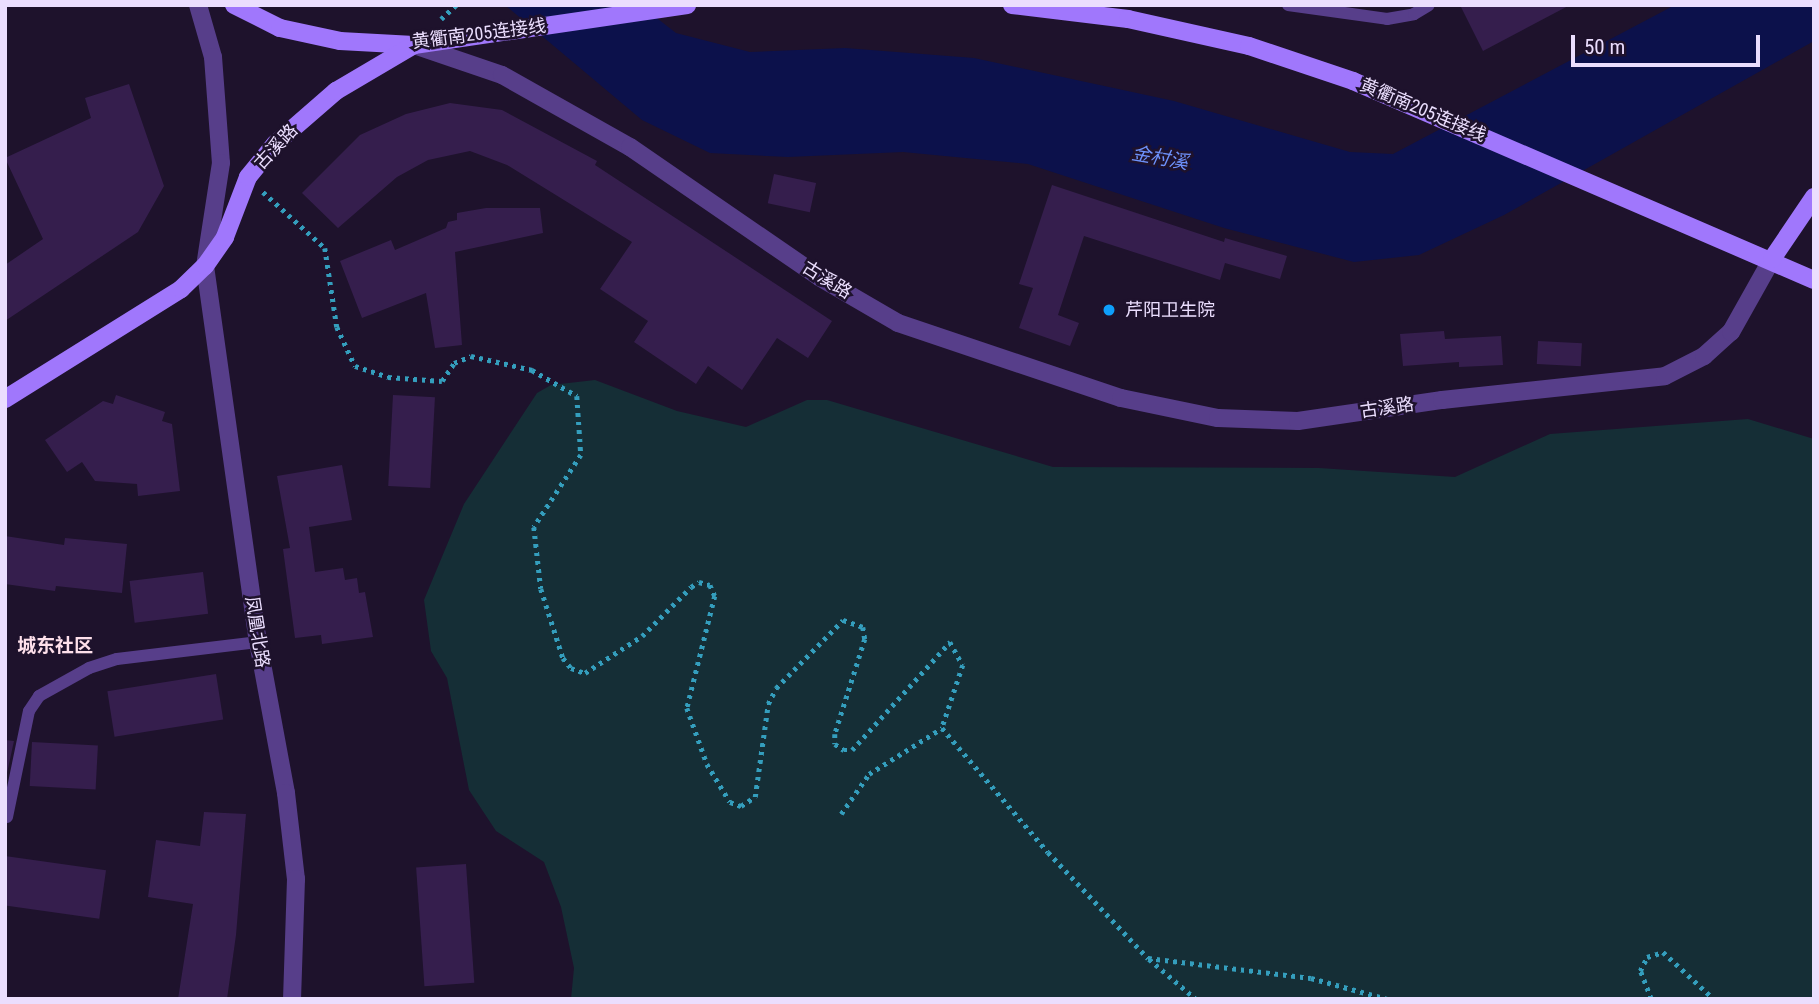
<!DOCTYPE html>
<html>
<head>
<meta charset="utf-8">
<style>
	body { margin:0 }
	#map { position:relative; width:1819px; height:1004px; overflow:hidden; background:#1e122c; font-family:"Roboto Condensed","Noto Sans SC",sans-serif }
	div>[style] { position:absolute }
	.green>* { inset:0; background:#152e36 }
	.water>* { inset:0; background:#0c114b }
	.building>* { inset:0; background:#351e4d; transform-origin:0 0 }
	.path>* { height:4.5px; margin-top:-2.25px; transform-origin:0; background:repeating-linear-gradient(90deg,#349ebd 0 3.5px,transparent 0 8.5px) }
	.service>* { height:12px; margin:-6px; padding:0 6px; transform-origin:6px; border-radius:6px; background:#573e8a }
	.minor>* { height:18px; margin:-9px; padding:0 9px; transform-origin:9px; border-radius:9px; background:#573e8a }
	.tertiary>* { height:18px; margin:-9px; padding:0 9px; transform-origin:9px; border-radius:9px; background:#573e8a }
	.secondary>* { height:18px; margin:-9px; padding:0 9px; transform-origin:9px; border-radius:9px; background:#a077fc }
	.dots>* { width:19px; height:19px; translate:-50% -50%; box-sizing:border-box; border:4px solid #1e122c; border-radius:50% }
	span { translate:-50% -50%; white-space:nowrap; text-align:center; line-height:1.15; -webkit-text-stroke:5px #1e122c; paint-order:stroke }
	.street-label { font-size:18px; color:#ebdefe }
	.poi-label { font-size:18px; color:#ebdefe }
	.left { translate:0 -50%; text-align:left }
	.water-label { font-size:19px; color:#6e92fc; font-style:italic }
	.neighbourhood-label { font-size:19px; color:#fee0eb; font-weight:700 }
	.frame { position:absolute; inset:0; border:7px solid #ebdefe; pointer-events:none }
	.scale { position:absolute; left:1571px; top:35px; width:189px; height:32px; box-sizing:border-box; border:4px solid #ebdefe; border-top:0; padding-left:9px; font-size:21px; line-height:24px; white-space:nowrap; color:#ebdefe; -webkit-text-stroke:5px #1e122c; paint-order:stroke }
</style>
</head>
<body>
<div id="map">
	<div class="green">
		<i style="clip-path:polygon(595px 380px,677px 411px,746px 427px,807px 400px,827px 400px,1053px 467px,1319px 468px,1455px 477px,1550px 434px,1748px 419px,1814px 439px,1814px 999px,571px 999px,574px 968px,561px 907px,544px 862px,496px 831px,469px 790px,447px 678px,431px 651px,424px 600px,464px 504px,537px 393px,551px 385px)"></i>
	</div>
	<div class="water">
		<i style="clip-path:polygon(505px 5px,640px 5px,676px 33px,750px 52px,845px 48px,974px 58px,1174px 101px,1350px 152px,1393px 154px,1675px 5px,1814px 5px,1814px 41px,1504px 215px,1419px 255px,1354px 262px,1224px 228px,1028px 164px,903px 152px,788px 157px,710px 153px,642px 120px)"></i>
	</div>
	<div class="building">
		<i style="clip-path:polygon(1460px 5px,1570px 5px,1483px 51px)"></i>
		<i style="clip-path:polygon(129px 84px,164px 186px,138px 232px,5px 321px,5px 265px,43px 239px,5px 158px,91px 118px,85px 98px)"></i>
		<i style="clip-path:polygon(450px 103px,502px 110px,597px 161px,595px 165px,832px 321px,808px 358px,777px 338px,742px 390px,708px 366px,696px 384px,634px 342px,648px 321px,600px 289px,632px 242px,507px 165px,470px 151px,428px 160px,397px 177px,338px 228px,302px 193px,360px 135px,406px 114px)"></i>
		<i style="left:774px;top:174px;width:43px;height:30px;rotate:12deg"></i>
		<i style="clip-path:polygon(1052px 185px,1224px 242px,1225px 238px,1287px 256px,1280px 279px,1225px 263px,1220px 280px,1084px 236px,1058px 315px,1079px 323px,1070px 346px,1019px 328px,1033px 288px,1019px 284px)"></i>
		<i style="clip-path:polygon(486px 208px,540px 208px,543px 233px,455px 252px,462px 345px,435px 348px,426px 293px,362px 318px,340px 261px,391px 240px,395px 250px,446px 228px,448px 222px,457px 220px,457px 213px)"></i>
		<i style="clip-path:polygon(1444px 331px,1445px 339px,1501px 336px,1503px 365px,1459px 367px,1459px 362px,1403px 366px,1400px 334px)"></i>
		<i style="left:1538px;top:341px;width:44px;height:23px;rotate:3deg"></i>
		<i style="clip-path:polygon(116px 395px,165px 412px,162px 421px,172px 424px,180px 491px,138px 496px,137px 484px,95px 481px,82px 462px,67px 472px,45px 440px,103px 401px,113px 404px)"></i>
		<i style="left:393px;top:395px;width:42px;height:91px;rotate:3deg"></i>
		<i style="clip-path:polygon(342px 465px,352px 520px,309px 527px,315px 572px,343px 568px,345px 580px,357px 578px,359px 593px,365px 592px,373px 637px,322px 644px,321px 635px,295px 638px,283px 549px,290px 548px,277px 476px)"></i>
		<i style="clip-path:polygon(5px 536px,64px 545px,65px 538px,127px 544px,122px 593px,56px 586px,55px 591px,5px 584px)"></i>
		<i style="left:203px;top:572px;width:42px;height:74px;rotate:83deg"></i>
		<i style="left:216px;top:674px;width:46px;height:110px;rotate:81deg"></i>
		<i style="clip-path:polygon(5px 740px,14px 741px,5px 782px)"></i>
		<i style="left:32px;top:742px;width:66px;height:44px;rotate:3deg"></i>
		<i style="clip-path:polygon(204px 812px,246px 814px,236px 935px,227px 999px,178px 999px,193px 904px,148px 897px,156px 840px,200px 846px)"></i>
		<i style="left:5px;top:856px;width:102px;height:49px;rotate:8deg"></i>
		<i style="left:466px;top:864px;width:119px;height:50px;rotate:86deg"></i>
	</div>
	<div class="path">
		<i style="left:441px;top:19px;width:21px;rotate:-43deg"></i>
		<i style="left:263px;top:192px;width:84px;rotate:42.1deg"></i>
		<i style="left:325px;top:248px;width:80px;rotate:81.4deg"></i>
		<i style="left:337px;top:327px;width:43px;rotate:65.2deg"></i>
		<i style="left:355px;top:366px;width:35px;rotate:18deg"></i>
		<i style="left:388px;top:377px;width:54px;rotate:4.2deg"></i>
		<i style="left:442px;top:381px;width:22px;rotate:-56deg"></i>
		<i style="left:454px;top:363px;width:18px;rotate:-22deg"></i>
		<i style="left:471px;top:356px;width:63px;rotate:12.9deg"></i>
		<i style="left:532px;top:370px;width:52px;rotate:30deg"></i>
		<i style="left:577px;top:396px;width:59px;rotate:86.1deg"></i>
		<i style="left:581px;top:455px;width:86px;rotate:123.1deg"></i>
		<i style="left:534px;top:527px;width:62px;rotate:83.6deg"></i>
		<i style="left:541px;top:589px;width:72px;rotate:72.3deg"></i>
		<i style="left:563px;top:658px;width:13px;rotate:51deg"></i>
		<i style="left:571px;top:668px;width:15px;rotate:20deg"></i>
		<i style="left:585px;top:673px;width:68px;rotate:-33deg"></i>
		<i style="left:642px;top:636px;width:69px;rotate:-45deg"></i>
		<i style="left:691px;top:587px;width:9px;rotate:-32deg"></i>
		<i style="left:699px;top:582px;width:11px;rotate:15deg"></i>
		<i style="left:710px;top:585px;width:12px;rotate:66deg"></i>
		<i style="left:715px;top:596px;width:115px;rotate:104deg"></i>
		<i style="left:687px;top:708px;width:59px;rotate:70.3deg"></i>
		<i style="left:707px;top:764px;width:44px;rotate:58.8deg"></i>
		<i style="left:730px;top:802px;width:12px;rotate:20deg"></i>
		<i style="left:741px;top:806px;width:17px;rotate:-33deg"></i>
		<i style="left:755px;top:797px;width:94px;rotate:-82deg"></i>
		<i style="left:768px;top:704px;width:18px;rotate:-63deg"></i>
		<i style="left:776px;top:688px;width:95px;rotate:-45.4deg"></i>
		<i style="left:843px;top:620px;width:21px;rotate:19deg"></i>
		<i style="left:863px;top:627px;width:12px;rotate:81deg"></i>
		<i style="left:865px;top:639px;width:100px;rotate:107.5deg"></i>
		<i style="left:835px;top:734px;width:10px;rotate:90deg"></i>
		<i style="left:835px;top:744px;width:11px;rotate:34deg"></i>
		<i style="left:844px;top:750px;width:8px"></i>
		<i style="left:852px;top:750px;width:146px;rotate:-47.8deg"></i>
		<i style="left:950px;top:642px;width:26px;rotate:61deg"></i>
		<i style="left:963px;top:665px;width:66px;rotate:108.4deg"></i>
		<i style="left:942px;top:728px;width:163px;rotate:49.5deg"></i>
		<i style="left:1048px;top:852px;width:146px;rotate:46.7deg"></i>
		<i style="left:1148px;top:958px;width:164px;rotate:7deg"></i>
		<i style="left:1311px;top:978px;width:79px;rotate:15.4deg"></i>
		<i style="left:841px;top:814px;width:49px;rotate:-55deg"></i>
		<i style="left:869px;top:774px;width:86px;rotate:-32.2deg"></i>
		<i style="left:1149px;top:959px;width:62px;rotate:40.4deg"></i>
		<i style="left:1651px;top:999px;width:30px;rotate:-111deg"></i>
		<i style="left:1640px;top:971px;width:16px;rotate:-63deg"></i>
		<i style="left:1647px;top:957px;width:17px;rotate:-17deg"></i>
		<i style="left:1663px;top:952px;width:69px;rotate:42.7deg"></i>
	</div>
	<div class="service">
		<i style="left:1288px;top:5px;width:100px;rotate:8deg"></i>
		<i style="left:1387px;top:19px;width:27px;rotate:-10deg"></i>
		<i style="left:1414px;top:14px;width:17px;rotate:-31deg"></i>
		<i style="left:7px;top:817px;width:108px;rotate:-78.3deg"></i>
		<i style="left:29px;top:711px;width:18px;rotate:-56deg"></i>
		<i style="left:39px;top:696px;width:57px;rotate:-29.2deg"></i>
		<i style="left:89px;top:668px;width:29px;rotate:-18deg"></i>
		<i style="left:117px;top:659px;width:142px;rotate:-6.9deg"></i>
	</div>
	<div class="minor">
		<i style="left:414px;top:45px;width:93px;rotate:18.8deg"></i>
		<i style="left:502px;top:75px;width:147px;rotate:29.4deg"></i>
		<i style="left:630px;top:147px;width:229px;rotate:34.5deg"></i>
		<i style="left:819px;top:277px;width:91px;rotate:30.2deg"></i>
		<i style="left:898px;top:323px;width:235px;rotate:18.6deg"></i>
		<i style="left:1121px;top:398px;width:99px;rotate:11.7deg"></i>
		<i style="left:1218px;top:418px;width:80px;rotate:2.1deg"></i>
		<i style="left:1298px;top:421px;width:146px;rotate:-8.3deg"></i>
		<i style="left:1442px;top:400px;width:224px;rotate:-6.1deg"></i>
		<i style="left:1665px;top:376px;width:44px;rotate:-27.1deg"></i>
		<i style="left:1704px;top:356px;width:36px;rotate:-42deg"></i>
		<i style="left:1731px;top:332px;width:84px;rotate:-60.7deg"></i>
	</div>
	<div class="tertiary">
		<i style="left:198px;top:5px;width:54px;rotate:73.9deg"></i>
		<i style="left:213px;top:57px;width:106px;rotate:85.7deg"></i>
		<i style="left:221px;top:163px;width:104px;rotate:98.8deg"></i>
		<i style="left:205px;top:266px;width:380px;rotate:82deg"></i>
		<i style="left:258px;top:642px;width:154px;rotate:79.5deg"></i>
		<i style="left:286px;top:793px;width:87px;rotate:83.4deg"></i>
		<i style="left:296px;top:879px;width:120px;rotate:91.9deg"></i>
	</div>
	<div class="secondary">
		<i style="left:234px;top:5px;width:51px;rotate:26.6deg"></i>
		<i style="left:280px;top:28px;width:61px;rotate:12.2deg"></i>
		<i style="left:340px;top:41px;width:74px;rotate:3.1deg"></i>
		<i style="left:414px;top:45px;width:276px;rotate:-8.3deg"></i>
		<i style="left:1012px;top:5px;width:117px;rotate:6.9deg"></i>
		<i style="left:1128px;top:19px;width:124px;rotate:12.6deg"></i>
		<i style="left:1249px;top:46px;width:110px;rotate:18.6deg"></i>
		<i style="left:1353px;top:81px;width:502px;rotate:23.35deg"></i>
		<i style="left:1772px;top:259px;width:75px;rotate:-55.9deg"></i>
		<i style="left:5px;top:399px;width:208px;rotate:-32deg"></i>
		<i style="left:181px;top:289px;width:33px;rotate:-44deg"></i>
		<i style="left:205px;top:266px;width:35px;rotate:-55deg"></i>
		<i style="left:225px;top:237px;width:64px;rotate:-69deg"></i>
		<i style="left:248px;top:177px;width:43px;rotate:-50.7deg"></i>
		<i style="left:275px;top:144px;width:81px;rotate:-41deg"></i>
		<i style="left:336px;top:91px;width:91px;rotate:-30.5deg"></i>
	</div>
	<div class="dots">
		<i style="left:1109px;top:310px;background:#0e9ffb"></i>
	</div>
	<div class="street-label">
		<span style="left:479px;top:34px;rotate:-7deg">黄衢南205连接线</span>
		<span style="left:1423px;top:110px;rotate:23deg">黄衢南205连接线</span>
		<span style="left:276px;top:147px;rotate:-47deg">古溪路</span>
		<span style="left:827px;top:280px;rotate:32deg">古溪路</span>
		<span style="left:1387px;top:408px;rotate:-8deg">古溪路</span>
		<span style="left:257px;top:632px;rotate:81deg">凤凰北路</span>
	</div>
	<div class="poi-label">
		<span class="left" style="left:1125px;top:310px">芹阳卫生院</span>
	</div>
	<div class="water-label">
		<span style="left:1160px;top:158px;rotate:10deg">金村溪</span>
	</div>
	<div class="neighbourhood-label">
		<span style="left:55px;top:646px">城东社区</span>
	</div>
	<div class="frame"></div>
	<div class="scale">50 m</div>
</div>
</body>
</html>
